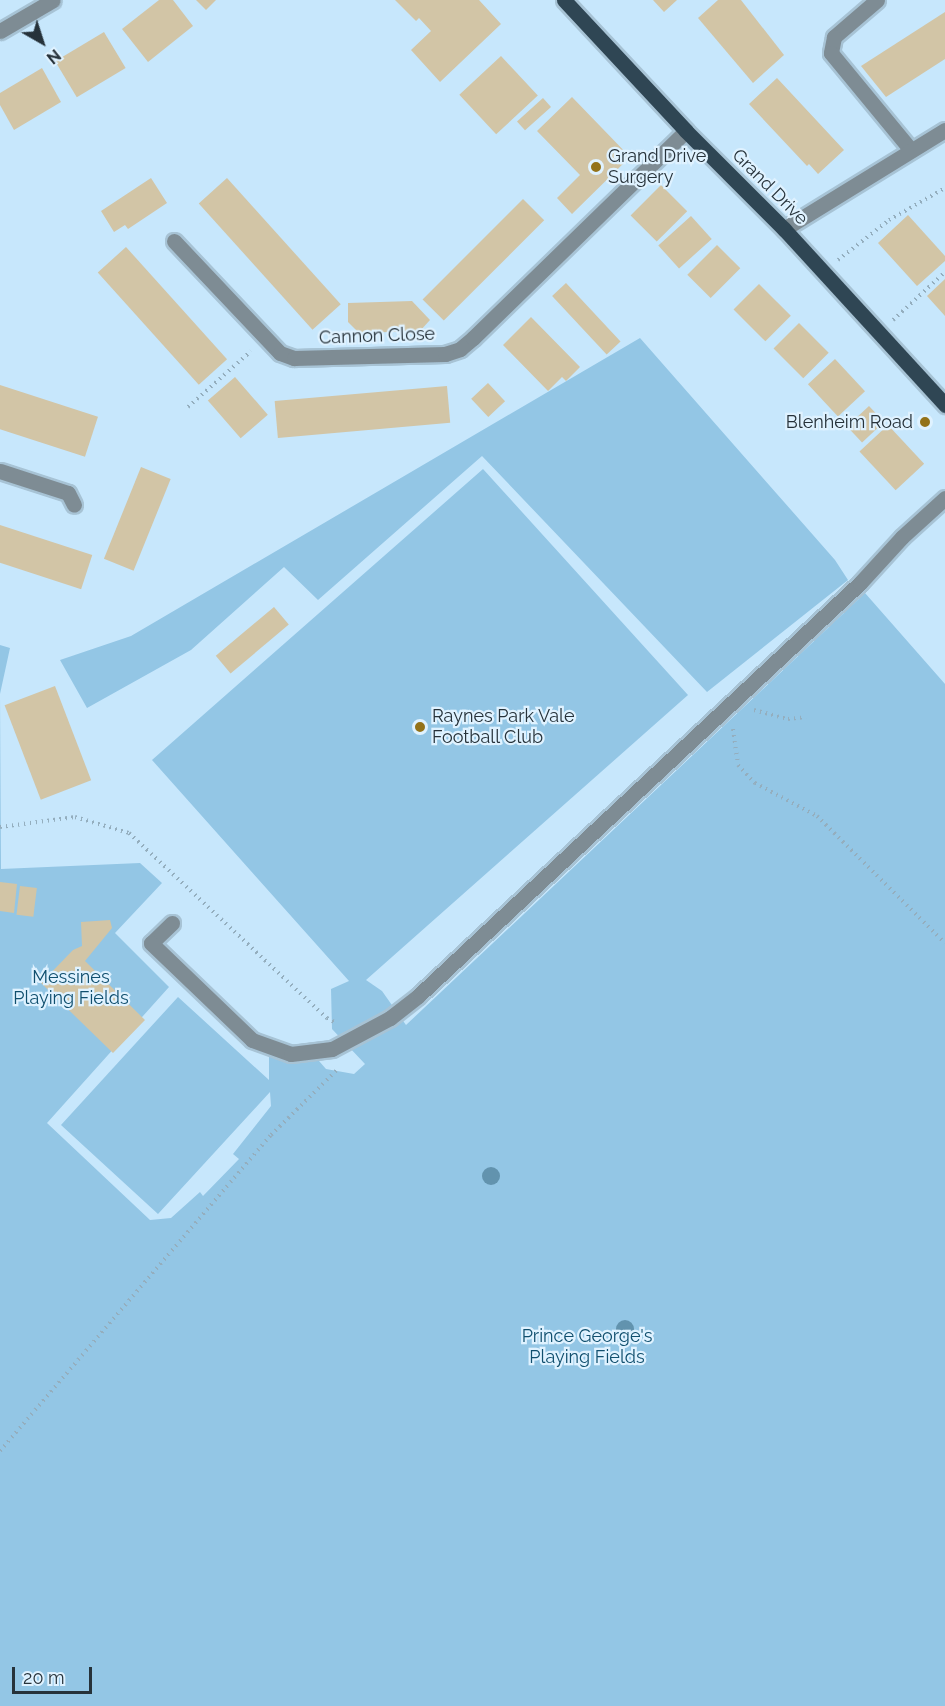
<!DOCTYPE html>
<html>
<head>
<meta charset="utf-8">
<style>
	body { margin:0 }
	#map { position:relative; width:945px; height:1706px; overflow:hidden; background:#c7e7fc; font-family:Raleway,sans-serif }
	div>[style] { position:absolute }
	.green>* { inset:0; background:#93c6e5 }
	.building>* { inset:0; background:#d2c5a6; transform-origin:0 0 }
	.path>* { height:4px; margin-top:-2px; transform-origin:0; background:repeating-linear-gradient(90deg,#94aebe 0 1.5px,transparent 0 6px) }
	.roads { filter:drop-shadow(2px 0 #a7c3d5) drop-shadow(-2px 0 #a7c3d5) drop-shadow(0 2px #a7c3d5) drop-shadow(0 -2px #a7c3d5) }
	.minor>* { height:15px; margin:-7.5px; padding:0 7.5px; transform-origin:7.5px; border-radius:7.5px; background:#7e8c94 }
	.major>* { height:15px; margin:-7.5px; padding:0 7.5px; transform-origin:7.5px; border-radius:7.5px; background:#2f4654 }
	.trees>* { width:18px; height:18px; margin:-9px; border-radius:50%; background:#6293ae }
	.dots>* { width:16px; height:16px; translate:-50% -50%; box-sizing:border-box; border:3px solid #dff2ff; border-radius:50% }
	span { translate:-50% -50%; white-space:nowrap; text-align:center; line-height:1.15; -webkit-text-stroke:4.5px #dff2ff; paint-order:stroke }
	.poi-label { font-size:18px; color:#26323a }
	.left { translate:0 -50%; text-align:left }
	.right { translate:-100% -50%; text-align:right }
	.street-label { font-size:18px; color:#26323a }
	.park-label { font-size:18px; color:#104f6e }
	.north { position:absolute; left:12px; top:12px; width:60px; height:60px; -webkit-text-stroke:4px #dff2ff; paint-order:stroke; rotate:141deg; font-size:16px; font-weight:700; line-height:24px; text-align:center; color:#26323a }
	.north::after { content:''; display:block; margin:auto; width:21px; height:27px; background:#26323a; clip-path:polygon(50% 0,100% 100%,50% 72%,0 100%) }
	.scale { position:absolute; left:12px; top:1667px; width:80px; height:27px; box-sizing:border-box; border:3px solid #26323a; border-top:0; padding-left:8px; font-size:18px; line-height:21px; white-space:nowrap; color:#26323a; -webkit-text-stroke:4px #dff2ff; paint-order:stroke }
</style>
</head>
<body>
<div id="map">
	<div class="green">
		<i style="clip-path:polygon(640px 338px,835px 560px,848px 580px,707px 692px,482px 456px,318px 600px,284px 567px,191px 650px,87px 708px,60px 660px,131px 636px)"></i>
		<i style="clip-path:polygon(483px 469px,688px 695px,366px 980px,382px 991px,406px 1025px,865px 593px,945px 684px,945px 1706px,0 1706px,0 645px,10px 648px,0 694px,1px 869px,140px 863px,162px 883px,115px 933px,169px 987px,47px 1123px,150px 1220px,171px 1218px,200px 1192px,203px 1196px,239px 1159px,233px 1154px,271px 1106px,270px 1092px,158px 1214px,61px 1125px,178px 997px,269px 1080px,269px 1055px,319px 1061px,326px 1069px,354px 1074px,365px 1064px,332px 1029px,331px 989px,349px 981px,152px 760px)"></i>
	</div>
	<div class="building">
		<i style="clip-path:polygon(159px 0,173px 0,193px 26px,148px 62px,122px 29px)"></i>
		<i style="clip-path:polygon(196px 0,216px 0,206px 10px)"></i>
		<i style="clip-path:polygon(395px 0,479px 0,501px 24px,440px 82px,411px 50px,431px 31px,419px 18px,416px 21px)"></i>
		<i style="clip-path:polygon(653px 0,677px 0,664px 12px)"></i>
		<i style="clip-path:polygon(718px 0,741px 0,784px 55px,753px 83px,698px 18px)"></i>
		<i style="clip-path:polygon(945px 12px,945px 59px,886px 97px,861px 66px)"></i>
		<i style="left:104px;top:32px;width:42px;height:57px;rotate:59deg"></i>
		<i style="left:501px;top:56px;width:54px;height:57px;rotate:47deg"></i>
		<i style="clip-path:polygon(42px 68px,61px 102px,14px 130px,0 105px,0 93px)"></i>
		<i style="clip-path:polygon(777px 78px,844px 150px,818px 174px,809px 164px,807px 166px,749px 104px)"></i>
		<i style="clip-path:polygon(572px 97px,630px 157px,572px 214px,557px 198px,580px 175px,537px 131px)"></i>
		<i style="left:543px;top:98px;width:12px;height:35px;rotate:48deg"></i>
		<i style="clip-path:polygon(151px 178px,167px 203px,128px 229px,125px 225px,114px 232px,101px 211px)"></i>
		<i style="left:227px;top:178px;width:170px;height:38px;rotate:48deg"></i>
		<i style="left:661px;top:185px;width:37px;height:43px;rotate:45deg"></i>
		<i style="left:523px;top:199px;width:30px;height:142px;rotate:45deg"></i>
		<i style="clip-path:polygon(908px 215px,945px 256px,945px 261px,917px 286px,878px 243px)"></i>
		<i style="left:691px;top:216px;width:31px;height:44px;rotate:48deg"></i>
		<i style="left:717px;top:245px;width:33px;height:42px;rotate:45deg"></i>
		<i style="left:126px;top:247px;width:151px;height:38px;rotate:48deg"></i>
		<i style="clip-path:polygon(945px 279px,945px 316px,927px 296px)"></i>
		<i style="left:566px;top:283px;width:80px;height:19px;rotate:47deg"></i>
		<i style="left:759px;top:284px;width:45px;height:36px;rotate:45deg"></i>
		<i style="clip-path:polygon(412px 301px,430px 320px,420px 331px,359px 333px,348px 322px,348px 303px)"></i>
		<i style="clip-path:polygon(531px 317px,580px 367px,566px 381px,562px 377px,548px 391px,503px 345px)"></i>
		<i style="left:799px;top:323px;width:42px;height:36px;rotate:45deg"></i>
		<i style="left:835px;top:359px;width:44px;height:37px;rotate:47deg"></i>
		<i style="left:235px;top:377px;width:50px;height:36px;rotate:49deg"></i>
		<i style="left:488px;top:383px;width:25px;height:23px;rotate:47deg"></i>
		<i style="left:0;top:385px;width:103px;height:42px;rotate:18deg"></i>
		<i style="left:447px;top:386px;width:37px;height:173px;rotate:85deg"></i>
		<i style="left:869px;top:406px;width:22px;height:30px;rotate:47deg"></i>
		<i style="left:888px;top:425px;width:53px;height:39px;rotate:47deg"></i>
		<i style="left:141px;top:467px;width:32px;height:99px;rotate:22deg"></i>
		<i style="left:0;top:525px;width:97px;height:36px;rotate:18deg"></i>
		<i style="left:274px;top:607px;width:23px;height:76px;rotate:50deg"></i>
		<i style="left:55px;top:686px;width:101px;height:54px;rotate:69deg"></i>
		<i style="clip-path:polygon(0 882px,17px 884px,14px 913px,0 911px)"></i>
		<i style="left:20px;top:886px;width:17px;height:29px;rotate:7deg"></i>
		<i style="clip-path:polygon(110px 920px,112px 928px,85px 961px,145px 1020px,113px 1053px,41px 983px,73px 950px,82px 946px,81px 922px)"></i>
	</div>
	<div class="path">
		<i style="left:838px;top:260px;width:65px;rotate:-38.1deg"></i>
		<i style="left:889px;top:220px;width:64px;rotate:-29.7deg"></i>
		<i style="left:893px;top:320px;width:71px;rotate:-42.7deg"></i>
		<i style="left:188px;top:407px;width:84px;rotate:-41.6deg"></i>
		<i style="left:754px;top:710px;width:35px;rotate:15deg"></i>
		<i style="left:788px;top:719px;width:18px;rotate:-6deg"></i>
		<i style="left:733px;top:729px;width:36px;rotate:82deg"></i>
		<i style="left:738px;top:765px;width:25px;rotate:47deg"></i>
		<i style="left:755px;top:783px;width:70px;rotate:28deg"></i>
		<i style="left:817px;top:816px;width:180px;rotate:44.8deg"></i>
		<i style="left:0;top:827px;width:76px;rotate:-7.6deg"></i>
		<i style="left:75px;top:817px;width:56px;rotate:16.5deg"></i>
		<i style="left:129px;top:833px;width:271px;rotate:43.1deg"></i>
		<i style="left:327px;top:1018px;width:10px;rotate:29deg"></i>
		<i style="left:0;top:1451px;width:416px;rotate:-49.4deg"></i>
		<i style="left:271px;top:1135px;width:93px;rotate:-44.6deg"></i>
	</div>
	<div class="roads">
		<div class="minor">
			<i style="left:877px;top:0;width:57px;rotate:139.3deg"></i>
			<i style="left:834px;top:37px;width:16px;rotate:101deg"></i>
			<i style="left:831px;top:53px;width:126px;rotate:50.5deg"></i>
			<i style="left:0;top:31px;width:61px;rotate:-30.3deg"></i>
			<i style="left:784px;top:229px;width:189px;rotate:-31.6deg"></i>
			<i style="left:174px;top:241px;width:154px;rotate:46.6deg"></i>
			<i style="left:280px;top:353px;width:15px;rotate:20deg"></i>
			<i style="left:294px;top:358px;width:151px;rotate:-1.5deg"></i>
			<i style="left:445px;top:354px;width:16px;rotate:-18deg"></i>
			<i style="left:460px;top:349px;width:17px;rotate:-40deg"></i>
			<i style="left:473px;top:338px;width:297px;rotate:-44.2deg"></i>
			<i style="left:0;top:471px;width:71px;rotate:17.9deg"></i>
			<i style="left:68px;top:493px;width:13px;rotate:63deg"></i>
			<i style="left:172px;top:923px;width:29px;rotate:136deg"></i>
			<i style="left:151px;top:943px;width:140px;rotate:43.8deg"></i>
			<i style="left:252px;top:1040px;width:41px;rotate:19.7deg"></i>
			<i style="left:291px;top:1054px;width:41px;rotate:-7deg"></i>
			<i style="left:332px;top:1049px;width:66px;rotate:-28.1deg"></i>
			<i style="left:390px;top:1018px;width:36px;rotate:-38deg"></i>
			<i style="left:418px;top:996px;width:605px;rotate:-43.06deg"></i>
			<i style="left:860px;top:583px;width:62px;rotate:-47.6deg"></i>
			<i style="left:902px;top:537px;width:58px;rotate:-42.2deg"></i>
		</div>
		<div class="major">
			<i style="left:564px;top:0;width:179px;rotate:47deg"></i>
			<i style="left:686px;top:131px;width:139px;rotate:45deg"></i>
			<i style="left:784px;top:229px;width:239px;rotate:47.5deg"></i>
		</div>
	</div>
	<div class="trees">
		<i style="left:491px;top:1176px"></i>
		<i style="left:625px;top:1329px"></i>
	</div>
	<div class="dots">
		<i style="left:596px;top:167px;background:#937219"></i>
		<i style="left:925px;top:422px;background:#937219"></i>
		<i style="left:420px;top:727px;background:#937219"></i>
	</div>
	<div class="poi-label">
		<span class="left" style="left:608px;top:167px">Grand Drive<br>Surgery</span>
		<span class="right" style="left:913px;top:422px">Blenheim Road</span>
		<span class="left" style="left:432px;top:727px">Raynes Park Vale<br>Football Club</span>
	</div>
	<div class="street-label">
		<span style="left:770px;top:187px;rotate:45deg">Grand Drive</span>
		<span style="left:377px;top:336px;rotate:-2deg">Cannon Close</span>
	</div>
	<div class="park-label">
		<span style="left:71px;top:988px">Messines<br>Playing Fields</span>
		<span style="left:587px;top:1347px">Prince George's<br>Playing Fields</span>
	</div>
	<div class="north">N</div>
	<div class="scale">20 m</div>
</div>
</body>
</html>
